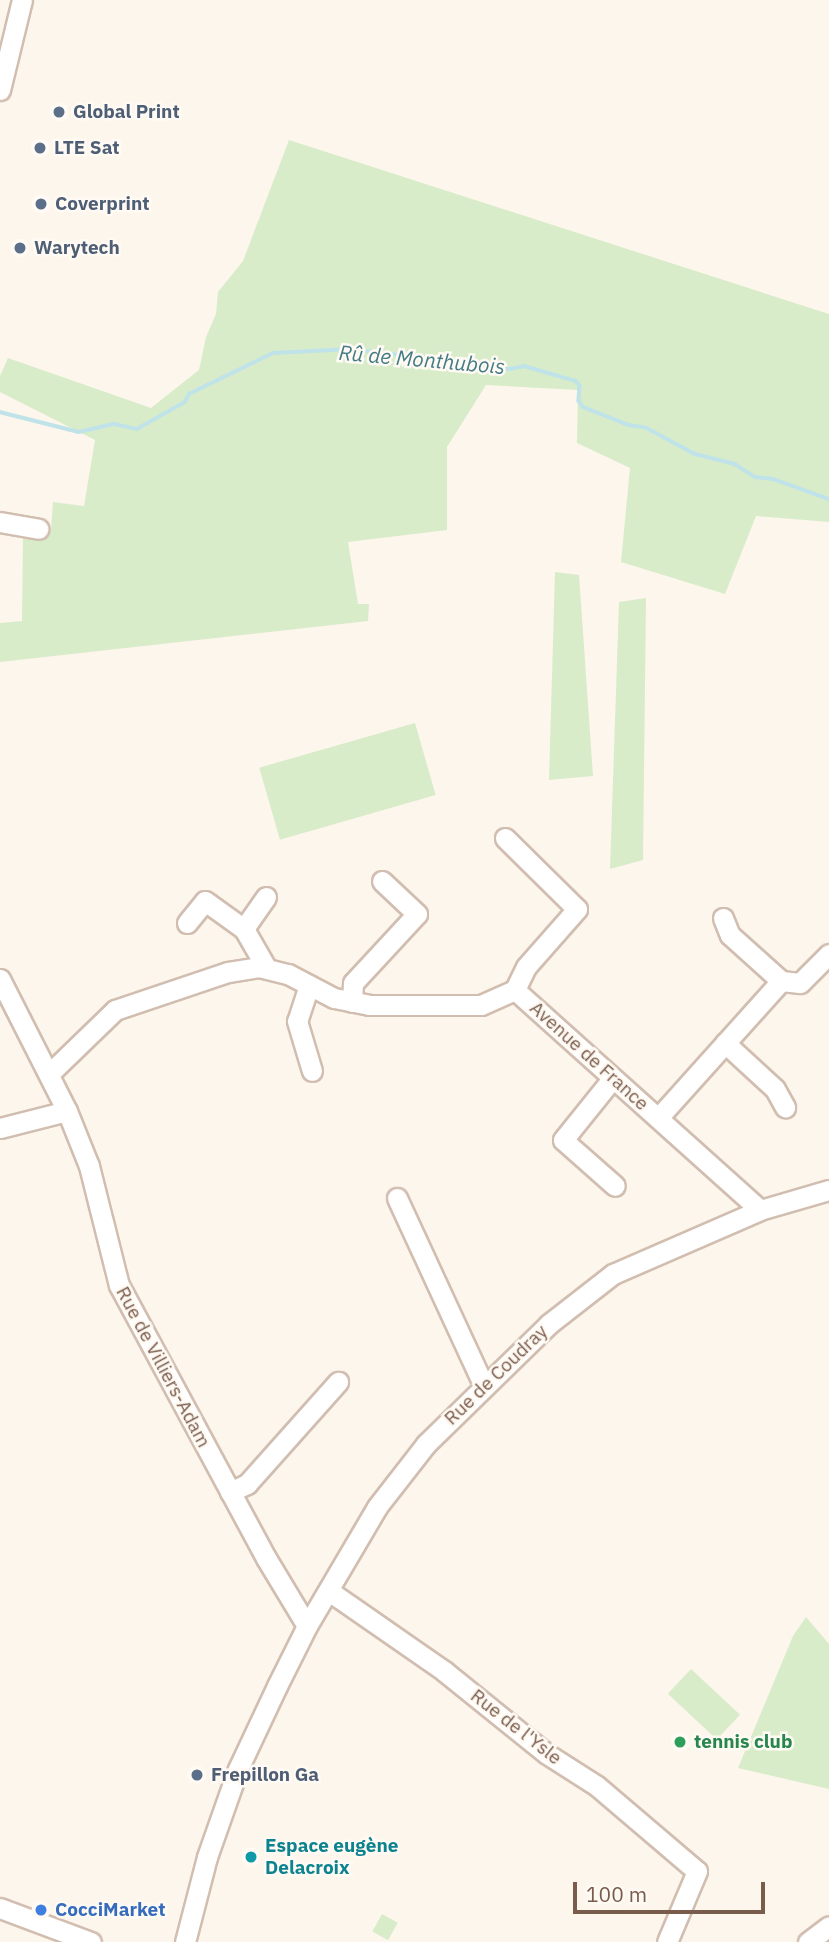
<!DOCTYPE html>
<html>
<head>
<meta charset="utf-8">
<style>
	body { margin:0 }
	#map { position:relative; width:829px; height:1942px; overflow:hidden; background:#fdf6ec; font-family:"IBM Plex Sans",sans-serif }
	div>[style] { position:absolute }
	.green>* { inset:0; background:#d8ecc9; transform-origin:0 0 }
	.stream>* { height:3.5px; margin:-1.75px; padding:0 1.75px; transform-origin:1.75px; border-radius:1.75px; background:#bfe3e8 }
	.roads { filter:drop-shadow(2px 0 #d1beb0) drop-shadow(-2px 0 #d1beb0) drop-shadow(0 2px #d1beb0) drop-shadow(0 -2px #d1beb0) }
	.minor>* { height:19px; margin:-9.5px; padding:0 9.5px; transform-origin:9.5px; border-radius:9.5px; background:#fff }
	.dots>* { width:19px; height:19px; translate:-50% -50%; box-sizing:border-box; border:4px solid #fffaf3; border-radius:50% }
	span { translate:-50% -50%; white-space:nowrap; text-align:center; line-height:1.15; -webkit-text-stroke:5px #fffaf3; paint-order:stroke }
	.service-label { font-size:19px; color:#4e5e75; font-weight:700 }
	.left { translate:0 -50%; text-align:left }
	.street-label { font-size:19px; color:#7a5c4d }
	.leisure-label { font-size:19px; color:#27864d; font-weight:700 }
	.culture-label { font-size:19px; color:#0d838f; font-weight:700 }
	.shop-label { font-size:19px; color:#366cbe; font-weight:700 }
	.water-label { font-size:21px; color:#437c86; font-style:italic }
	.scale { position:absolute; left:573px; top:1882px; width:192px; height:32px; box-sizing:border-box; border:4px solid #7a5c4d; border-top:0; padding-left:9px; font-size:21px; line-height:24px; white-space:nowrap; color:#7a5c4d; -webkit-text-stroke:5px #fffaf3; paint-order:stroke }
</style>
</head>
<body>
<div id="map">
	<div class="green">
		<i style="clip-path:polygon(289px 140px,829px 314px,829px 522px,756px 516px,725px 594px,621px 562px,630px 468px,577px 443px,578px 390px,486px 385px,447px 447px,447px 530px,348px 542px,358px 604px,369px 604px,368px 621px,0 662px,0 623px,22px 621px,23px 536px,51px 530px,53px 502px,84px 506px,95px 440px,0 392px,0 376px,8px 358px,151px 408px,199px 370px,206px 337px,216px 314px,218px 292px,243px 261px)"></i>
		<i style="clip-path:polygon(555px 572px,579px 575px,593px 776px,549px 780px)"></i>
		<i style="clip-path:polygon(646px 598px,643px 860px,610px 869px,619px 602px)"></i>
		<i style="left:415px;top:723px;width:75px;height:162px;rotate:74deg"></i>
		<i style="clip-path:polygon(806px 1617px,829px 1644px,829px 1789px,738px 1768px,793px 1636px)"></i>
		<i style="left:691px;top:1669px;width:67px;height:34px;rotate:43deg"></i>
		<i style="left:382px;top:1914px;width:18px;height:20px;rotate:29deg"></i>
	</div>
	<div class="stream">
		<i style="left:0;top:412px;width:81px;rotate:14.2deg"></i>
		<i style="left:79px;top:432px;width:36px;rotate:-13deg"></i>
		<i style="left:114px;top:424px;width:24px;rotate:12deg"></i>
		<i style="left:137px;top:429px;width:55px;rotate:-29.4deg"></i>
		<i style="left:185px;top:402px;width:9px;rotate:-63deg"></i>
		<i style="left:189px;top:394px;width:93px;rotate:-26deg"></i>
		<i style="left:273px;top:353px;width:78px;rotate:-2.9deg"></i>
		<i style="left:351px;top:349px;width:160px;rotate:7.2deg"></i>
		<i style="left:510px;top:369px;width:14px;rotate:-12deg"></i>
		<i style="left:524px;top:366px;width:54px;rotate:16.1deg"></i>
		<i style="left:576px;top:381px;width:6px;rotate:51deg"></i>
		<i style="left:580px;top:386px;width:15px;rotate:94deg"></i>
		<i style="left:579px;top:401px;width:7px;rotate:56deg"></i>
		<i style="left:583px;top:407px;width:49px;rotate:21.4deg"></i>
		<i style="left:629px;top:425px;width:18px;rotate:9deg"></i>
		<i style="left:647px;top:428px;width:55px;rotate:28.4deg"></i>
		<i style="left:695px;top:454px;width:41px;rotate:14deg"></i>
		<i style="left:735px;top:464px;width:24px;rotate:33deg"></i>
		<i style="left:755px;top:477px;width:18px;rotate:6deg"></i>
		<i style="left:773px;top:479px;width:59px;rotate:19.7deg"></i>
	</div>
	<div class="roads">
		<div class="minor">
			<i style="left:0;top:90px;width:93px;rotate:-76.3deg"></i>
			<i style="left:0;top:522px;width:39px;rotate:10deg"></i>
			<i style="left:505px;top:838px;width:101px;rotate:44.6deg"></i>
			<i style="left:577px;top:909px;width:77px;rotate:131.3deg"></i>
			<i style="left:526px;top:967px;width:25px;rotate:116deg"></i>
			<i style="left:266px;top:897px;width:39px;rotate:125deg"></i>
			<i style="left:244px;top:929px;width:46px;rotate:60.1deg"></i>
			<i style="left:723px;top:918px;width:18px;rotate:68deg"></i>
			<i style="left:730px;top:935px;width:69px;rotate:42deg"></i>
			<i style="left:187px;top:923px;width:28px;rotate:-51deg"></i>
			<i style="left:205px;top:901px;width:48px;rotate:35.7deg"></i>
			<i style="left:0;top:979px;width:148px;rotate:63.1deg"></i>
			<i style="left:67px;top:1111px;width:59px;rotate:68.2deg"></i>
			<i style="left:89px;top:1166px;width:123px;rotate:75.9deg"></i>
			<i style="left:119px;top:1285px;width:310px;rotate:61.7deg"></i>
			<i style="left:266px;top:1558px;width:79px;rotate:58.9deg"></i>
			<i style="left:309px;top:985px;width:38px;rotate:108deg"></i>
			<i style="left:297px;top:1021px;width:52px;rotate:73.3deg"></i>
			<i style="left:352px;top:1002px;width:19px;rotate:-87deg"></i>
			<i style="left:353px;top:983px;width:94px;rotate:-47.2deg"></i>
			<i style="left:417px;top:914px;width:48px;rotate:-136.7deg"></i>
			<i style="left:725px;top:1043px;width:68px;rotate:42.6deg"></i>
			<i style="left:775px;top:1089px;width:21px;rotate:61deg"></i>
			<i style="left:49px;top:1074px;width:92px;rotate:-44.1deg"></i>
			<i style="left:115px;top:1010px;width:119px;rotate:-18.6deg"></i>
			<i style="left:228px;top:972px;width:31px;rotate:-9deg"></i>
			<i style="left:259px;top:967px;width:30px;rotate:14deg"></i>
			<i style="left:288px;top:974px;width:52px;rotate:27.6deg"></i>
			<i style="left:334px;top:998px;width:36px;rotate:11deg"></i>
			<i style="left:369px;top:1005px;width:112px"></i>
			<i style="left:481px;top:1005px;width:37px;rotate:-24deg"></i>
			<i style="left:515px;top:990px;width:329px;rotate:41.9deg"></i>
			<i style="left:612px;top:1079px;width:78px;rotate:128.8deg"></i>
			<i style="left:563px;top:1140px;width:69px;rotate:41.5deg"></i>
			<i style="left:658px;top:1118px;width:184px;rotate:-48.1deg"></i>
			<i style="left:781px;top:981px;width:19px;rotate:6deg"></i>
			<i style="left:800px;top:983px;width:41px;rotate:-45deg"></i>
			<i style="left:0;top:1128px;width:69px;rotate:-14.2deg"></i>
			<i style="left:397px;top:1198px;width:207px;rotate:65.2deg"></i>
			<i style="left:230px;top:1492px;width:19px;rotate:-25deg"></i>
			<i style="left:247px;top:1484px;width:137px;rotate:-48.3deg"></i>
			<i style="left:329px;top:1591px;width:140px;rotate:34.8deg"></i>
			<i style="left:444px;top:1671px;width:132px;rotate:38.9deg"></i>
			<i style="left:547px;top:1754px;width:59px;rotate:32.6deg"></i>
			<i style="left:597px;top:1786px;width:131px;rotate:40.4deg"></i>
			<i style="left:697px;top:1871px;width:77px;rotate:112.9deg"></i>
			<i style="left:0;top:1908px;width:97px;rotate:20.5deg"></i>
			<i style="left:185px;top:1942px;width:88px;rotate:-75.5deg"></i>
			<i style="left:207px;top:1857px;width:93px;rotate:-70.6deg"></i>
			<i style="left:238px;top:1769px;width:92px;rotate:-64.8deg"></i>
			<i style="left:277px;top:1686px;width:67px;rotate:-63.4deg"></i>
			<i style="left:307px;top:1626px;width:138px;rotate:-59.5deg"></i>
			<i style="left:377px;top:1507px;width:80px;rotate:-52.1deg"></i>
			<i style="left:426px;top:1444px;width:172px;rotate:-44.3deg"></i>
			<i style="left:549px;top:1324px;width:81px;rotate:-38deg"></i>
			<i style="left:613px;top:1274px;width:160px;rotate:-23.5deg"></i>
			<i style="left:760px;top:1210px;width:72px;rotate:-16.2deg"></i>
			<i style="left:808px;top:1942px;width:26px;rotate:-37deg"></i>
		</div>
	</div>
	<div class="dots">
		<i style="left:59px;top:112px;background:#5c6f8a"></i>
		<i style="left:40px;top:148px;background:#5c6f8a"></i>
		<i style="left:41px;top:204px;background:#5c6f8a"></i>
		<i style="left:20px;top:248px;background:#5c6f8a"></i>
		<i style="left:680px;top:1742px;background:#2e9e5b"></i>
		<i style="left:197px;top:1775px;background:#5c6f8a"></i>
		<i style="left:251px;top:1857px;background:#0f9aa8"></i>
		<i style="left:41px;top:1910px;background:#3f7fe0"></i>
	</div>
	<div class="service-label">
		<span class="left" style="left:73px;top:112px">Global Print</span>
		<span class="left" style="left:54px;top:148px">LTE Sat</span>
		<span class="left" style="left:55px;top:204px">Coverprint</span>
		<span class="left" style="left:34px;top:248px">Warytech</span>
		<span class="left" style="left:211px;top:1775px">Frepillon Ga</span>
	</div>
	<div class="street-label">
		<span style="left:589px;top:1056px;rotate:42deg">Avenue de France</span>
		<span style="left:163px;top:1367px;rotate:62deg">Rue de Villiers-Adam</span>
		<span style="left:496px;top:1375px;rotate:-44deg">Rue de Coudray</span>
		<span style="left:516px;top:1727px;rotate:38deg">Rue de l'Ysle</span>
	</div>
	<div class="leisure-label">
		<span class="left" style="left:694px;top:1742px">tennis club</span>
	</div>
	<div class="culture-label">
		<span class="left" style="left:265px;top:1857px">Espace eugène<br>Delacroix</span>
	</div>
	<div class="shop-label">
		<span class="left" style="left:55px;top:1910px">CocciMarket</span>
	</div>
	<div class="water-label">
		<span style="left:422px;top:359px;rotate:5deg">Rû de Monthubois</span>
	</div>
	<div class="scale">100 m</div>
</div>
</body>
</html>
